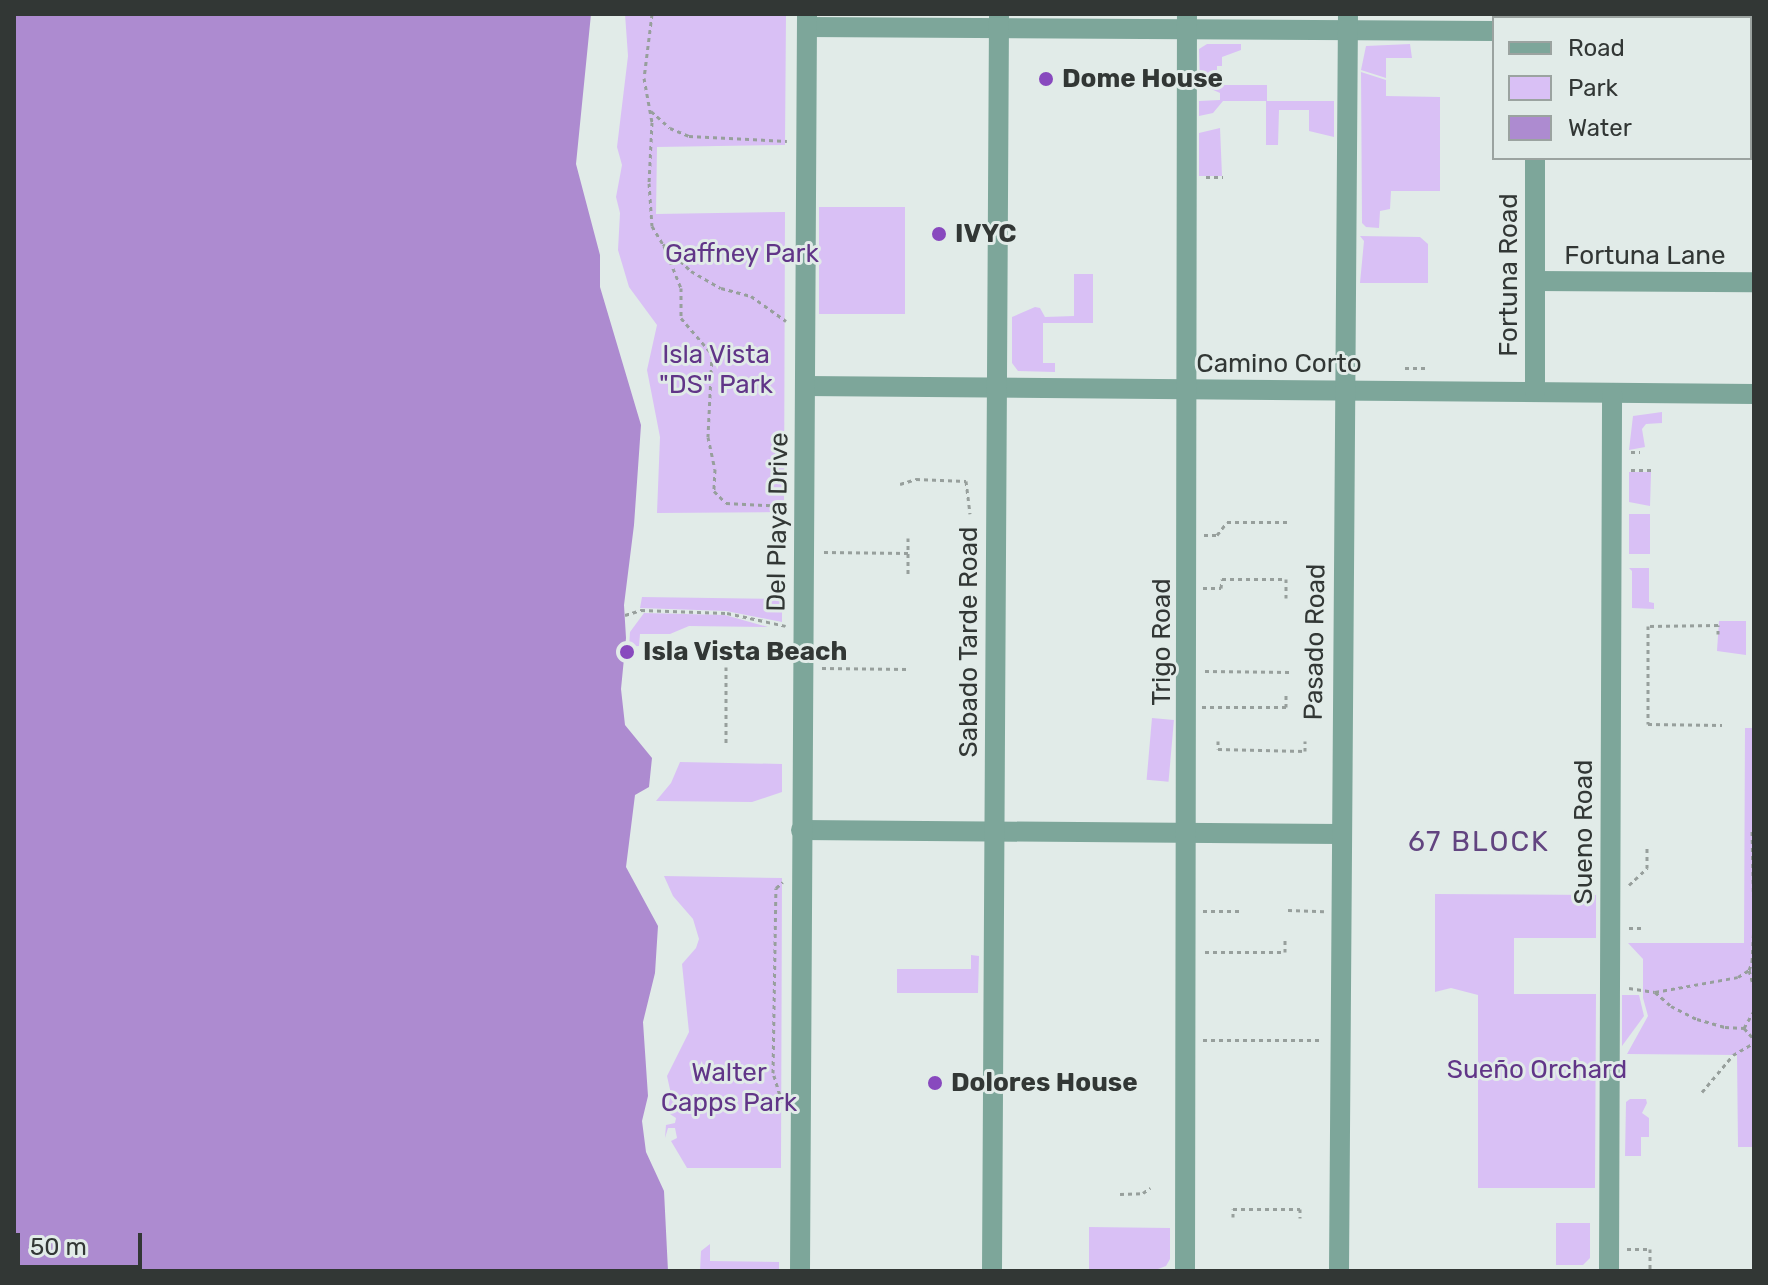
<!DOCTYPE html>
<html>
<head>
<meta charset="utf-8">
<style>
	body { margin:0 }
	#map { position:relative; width:1768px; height:1285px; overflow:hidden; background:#e1ebe8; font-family:Rubik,sans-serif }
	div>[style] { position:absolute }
	.green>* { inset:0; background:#d9c0f5; transform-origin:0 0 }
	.water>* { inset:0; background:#ad8bd0 }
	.path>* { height:3px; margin-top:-1.5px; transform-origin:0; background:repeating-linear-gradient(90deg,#979f9c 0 4px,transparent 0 8px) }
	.minor>* { height:20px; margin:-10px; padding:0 10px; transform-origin:10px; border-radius:10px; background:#7da69a }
	.dots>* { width:22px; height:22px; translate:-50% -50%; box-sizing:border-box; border:4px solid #e1ebe8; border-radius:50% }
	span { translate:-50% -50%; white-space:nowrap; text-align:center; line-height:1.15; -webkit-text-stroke:6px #e1ebe8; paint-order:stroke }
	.poi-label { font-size:26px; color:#323735; font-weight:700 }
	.left { translate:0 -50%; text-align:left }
	.park-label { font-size:26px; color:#613588 }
	.street-label { font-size:26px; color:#323735 }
	.neighbourhood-label { font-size:28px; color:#624480; letter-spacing:2px }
	.frame { position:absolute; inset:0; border:16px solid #323735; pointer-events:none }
	.legend { position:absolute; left:1492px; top:16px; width:260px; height:144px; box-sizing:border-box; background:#e1ebe8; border:2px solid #9ba3a0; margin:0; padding:10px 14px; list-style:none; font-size:24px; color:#323735 }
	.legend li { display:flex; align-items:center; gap:16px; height:40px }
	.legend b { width:40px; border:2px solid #9ba3a0 }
	.scale { position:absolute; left:16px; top:1233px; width:126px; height:36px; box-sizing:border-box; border:4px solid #323735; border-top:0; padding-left:10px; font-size:24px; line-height:28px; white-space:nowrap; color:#323735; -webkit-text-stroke:6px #e1ebe8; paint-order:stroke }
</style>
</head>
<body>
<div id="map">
	<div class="green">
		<i style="clip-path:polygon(625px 14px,786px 14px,785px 145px,657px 147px,656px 214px,785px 212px,784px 512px,657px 513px,660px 437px,647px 370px,657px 325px,629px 287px,618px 250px,620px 213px,616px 197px,622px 165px,617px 147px,628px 56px)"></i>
		<i style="clip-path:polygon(1550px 14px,1754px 14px,1754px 122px,1750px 112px,1750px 18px,1550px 18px)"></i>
		<i style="clip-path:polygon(1207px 44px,1241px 44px,1241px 50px,1222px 57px,1222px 66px,1217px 66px,1217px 85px,1267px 85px,1267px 101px,1334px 101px,1334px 137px,1309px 131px,1309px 110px,1279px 110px,1278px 145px,1266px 145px,1266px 101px,1223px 101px,1213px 113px,1199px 116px,1199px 101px,1220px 100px,1220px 93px,1200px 84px,1199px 49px)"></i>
		<i style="clip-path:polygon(1410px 44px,1412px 58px,1386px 58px,1386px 78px,1361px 70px,1366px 46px)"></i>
		<i style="clip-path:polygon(1361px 72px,1386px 80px,1386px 96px,1440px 97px,1440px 191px,1391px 191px,1390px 209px,1380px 211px,1379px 228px,1366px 227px,1362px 223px)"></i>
		<i style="clip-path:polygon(1220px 128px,1222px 176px,1199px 176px,1199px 133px)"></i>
		<i style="left:819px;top:207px;width:86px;height:107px"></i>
		<i style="clip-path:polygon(1360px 236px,1420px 237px,1428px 244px,1428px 283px,1360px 283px,1364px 241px)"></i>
		<i style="clip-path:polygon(1074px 274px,1093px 274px,1093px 323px,1043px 323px,1043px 363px,1055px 363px,1055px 372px,1018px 371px,1012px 363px,1012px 317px,1035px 307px,1040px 308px,1045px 317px,1074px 316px)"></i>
		<i style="clip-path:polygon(1662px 412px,1662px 423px,1646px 424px,1642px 429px,1645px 447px,1629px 450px,1633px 416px)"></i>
		<i style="clip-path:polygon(1629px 472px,1651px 472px,1650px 506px,1629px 502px)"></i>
		<i style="left:1629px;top:514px;width:21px;height:40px"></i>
		<i style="clip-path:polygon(1629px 568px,1649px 568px,1649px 602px,1654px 603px,1654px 609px,1632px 608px,1632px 571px)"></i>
		<i style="clip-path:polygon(642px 597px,782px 599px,782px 622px,726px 611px,640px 608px)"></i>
		<i style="clip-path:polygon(644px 613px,725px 615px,768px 627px,689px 626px,670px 634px,640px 634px,639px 646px,629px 647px,630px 632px)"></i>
		<i style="clip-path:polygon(1719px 621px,1746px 621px,1746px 655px,1717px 651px)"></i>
		<i style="left:1152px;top:718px;width:22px;height:62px;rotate:5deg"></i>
		<i style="clip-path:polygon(1745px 728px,1754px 728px,1754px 1147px,1738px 1147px,1737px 1055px,1627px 1054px,1648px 1016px,1643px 998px,1643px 959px,1628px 943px,1744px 943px)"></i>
		<i style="clip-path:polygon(680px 762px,782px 764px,782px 792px,752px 802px,656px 801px,671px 783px)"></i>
		<i style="clip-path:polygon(664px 876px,782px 878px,781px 1168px,687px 1168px,671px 1141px,677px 1138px,675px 1128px,668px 1128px,665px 1138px,666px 1125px,675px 1123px,676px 1118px,667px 1112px,671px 1094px,667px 1076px,689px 1032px,682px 964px,696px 948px,699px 939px,693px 919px,673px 896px)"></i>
		<i style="clip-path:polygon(1435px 894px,1596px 895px,1596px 938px,1514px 938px,1514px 994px,1596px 994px,1595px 1188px,1478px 1188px,1478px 995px,1451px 988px,1435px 992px)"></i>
		<i style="clip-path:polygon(971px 955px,979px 956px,978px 993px,897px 993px,897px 969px,971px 969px)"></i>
		<i style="clip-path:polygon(1622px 995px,1639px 995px,1644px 1016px,1622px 1046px)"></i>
		<i style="clip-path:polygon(1630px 1099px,1646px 1099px,1647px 1103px,1642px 1113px,1649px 1118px,1649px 1137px,1641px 1137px,1641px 1156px,1625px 1156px,1626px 1102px)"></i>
		<i style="clip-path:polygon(1556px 1223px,1590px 1223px,1590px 1258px,1583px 1265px,1556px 1265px)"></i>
		<i style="clip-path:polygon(1089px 1227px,1170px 1228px,1170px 1259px,1166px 1266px,1158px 1269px,1089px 1269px)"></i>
		<i style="clip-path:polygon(710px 1244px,710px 1261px,779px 1262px,779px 1271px,700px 1271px,701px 1251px)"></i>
	</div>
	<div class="water">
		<i style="clip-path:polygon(14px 14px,591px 14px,576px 164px,600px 255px,600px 287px,641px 425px,634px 525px,624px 605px,626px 638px,621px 689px,625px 725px,652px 758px,649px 787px,635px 795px,626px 867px,658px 926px,655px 973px,643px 1022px,648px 1096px,642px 1121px,646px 1152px,664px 1191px,668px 1271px,14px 1271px)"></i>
	</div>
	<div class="path">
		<i style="left:652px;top:14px;width:64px;rotate:97.1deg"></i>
		<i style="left:644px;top:78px;width:45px;rotate:79.7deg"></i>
		<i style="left:652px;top:122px;width:61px;rotate:92.8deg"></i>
		<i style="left:649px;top:183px;width:43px;rotate:86deg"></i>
		<i style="left:652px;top:226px;width:21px;rotate:59deg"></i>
		<i style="left:663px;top:244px;width:39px;rotate:44deg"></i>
		<i style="left:691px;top:271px;width:34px;rotate:30deg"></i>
		<i style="left:721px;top:288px;width:31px;rotate:15deg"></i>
		<i style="left:751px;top:296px;width:43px;rotate:35.5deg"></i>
		<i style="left:768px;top:14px;width:19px"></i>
		<i style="left:1750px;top:26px;width:4px;rotate:-14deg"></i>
		<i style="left:651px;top:111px;width:25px;rotate:42deg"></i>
		<i style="left:670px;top:128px;width:21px;rotate:23deg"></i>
		<i style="left:689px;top:136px;width:98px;rotate:2.9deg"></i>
		<i style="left:1206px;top:177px;width:17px"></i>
		<i style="left:664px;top:246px;width:45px;rotate:68deg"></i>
		<i style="left:681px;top:288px;width:30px;rotate:90deg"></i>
		<i style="left:681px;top:318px;width:48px;rotate:49.3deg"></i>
		<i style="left:712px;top:354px;width:83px;rotate:92.8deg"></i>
		<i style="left:708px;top:437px;width:33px;rotate:78deg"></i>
		<i style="left:715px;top:469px;width:22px;rotate:93deg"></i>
		<i style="left:714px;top:491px;width:17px;rotate:45deg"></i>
		<i style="left:726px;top:503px;width:60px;rotate:2.9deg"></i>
		<i style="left:1405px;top:368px;width:21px"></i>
		<i style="left:1631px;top:452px;width:9px"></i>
		<i style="left:1631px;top:470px;width:23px"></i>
		<i style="left:900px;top:484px;width:17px;rotate:-17deg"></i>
		<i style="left:916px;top:479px;width:50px;rotate:2.3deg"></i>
		<i style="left:966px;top:481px;width:33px;rotate:83deg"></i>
		<i style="left:1204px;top:535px;width:13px"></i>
		<i style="left:1217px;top:535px;width:16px;rotate:-52deg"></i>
		<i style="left:1227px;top:522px;width:61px"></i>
		<i style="left:908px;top:538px;width:38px;rotate:90deg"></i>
		<i style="left:824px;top:552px;width:84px;rotate:0.7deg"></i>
		<i style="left:1203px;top:588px;width:18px"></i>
		<i style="left:1221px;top:588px;width:9px;rotate:-84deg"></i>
		<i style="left:1222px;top:579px;width:64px"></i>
		<i style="left:1286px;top:579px;width:19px;rotate:90deg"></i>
		<i style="left:625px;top:615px;width:17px;rotate:-17deg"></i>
		<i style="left:641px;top:610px;width:86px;rotate:2deg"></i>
		<i style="left:727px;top:613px;width:60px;rotate:12.4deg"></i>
		<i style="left:1718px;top:634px;width:9px;rotate:-90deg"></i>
		<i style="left:1718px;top:625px;width:70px;rotate:179.2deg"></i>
		<i style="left:1648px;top:626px;width:98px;rotate:90deg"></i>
		<i style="left:1648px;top:724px;width:74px;rotate:0.8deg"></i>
		<i style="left:726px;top:667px;width:77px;rotate:90deg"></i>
		<i style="left:822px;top:668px;width:86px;rotate:0.7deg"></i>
		<i style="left:1205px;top:671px;width:84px;rotate:0.7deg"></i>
		<i style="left:1202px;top:707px;width:84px"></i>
		<i style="left:1286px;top:707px;width:13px;rotate:-90deg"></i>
		<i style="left:1218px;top:741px;width:8px;rotate:90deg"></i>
		<i style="left:1218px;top:749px;width:87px;rotate:1.3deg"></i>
		<i style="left:1305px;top:751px;width:10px;rotate:-90deg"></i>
		<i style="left:1752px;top:831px;width:86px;rotate:88.7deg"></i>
		<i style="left:1629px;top:885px;width:25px;rotate:-43deg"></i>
		<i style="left:1647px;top:868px;width:20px;rotate:-90deg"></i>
		<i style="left:1288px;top:910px;width:36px;rotate:2deg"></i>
		<i style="left:1203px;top:911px;width:36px"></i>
		<i style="left:1629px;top:928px;width:15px"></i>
		<i style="left:1205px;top:952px;width:80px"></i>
		<i style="left:1285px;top:952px;width:13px;rotate:-90deg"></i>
		<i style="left:1749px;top:970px;width:19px;rotate:74deg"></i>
		<i style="left:1629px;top:988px;width:26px;rotate:9deg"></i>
		<i style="left:1655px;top:992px;width:84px;rotate:-10.2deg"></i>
		<i style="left:1738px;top:977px;width:13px;rotate:-32deg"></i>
		<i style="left:1749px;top:970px;width:9px;rotate:-69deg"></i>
		<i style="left:1752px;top:962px;width:36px;rotate:-87deg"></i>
		<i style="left:1655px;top:992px;width:21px;rotate:41deg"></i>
		<i style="left:1671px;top:1006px;width:29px;rotate:27deg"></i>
		<i style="left:1697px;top:1019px;width:29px;rotate:16deg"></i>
		<i style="left:1725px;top:1027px;width:19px;rotate:3deg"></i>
		<i style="left:1744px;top:1028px;width:15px;rotate:48deg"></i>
		<i style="left:1744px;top:1028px;width:20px;rotate:-60deg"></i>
		<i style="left:1203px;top:1040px;width:120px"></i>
		<i style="left:1702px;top:1092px;width:48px;rotate:-50deg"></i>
		<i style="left:1733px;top:1055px;width:24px;rotate:-30deg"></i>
		<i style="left:782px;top:1102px;width:30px;rotate:-107deg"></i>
		<i style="left:773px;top:1073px;width:185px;rotate:-89.1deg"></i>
		<i style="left:776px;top:888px;width:9px;rotate:-41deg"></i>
		<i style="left:1120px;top:1194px;width:23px;rotate:-2deg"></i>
		<i style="left:1143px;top:1193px;width:9px;rotate:-36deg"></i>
		<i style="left:1233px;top:1217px;width:8px;rotate:-90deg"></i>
		<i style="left:1233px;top:1209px;width:67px"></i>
		<i style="left:1300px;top:1209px;width:9px;rotate:90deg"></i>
		<i style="left:1627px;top:1249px;width:23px"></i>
		<i style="left:1650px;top:1249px;width:21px;rotate:90deg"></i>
	</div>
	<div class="minor">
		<i style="left:1537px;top:18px;width:4px;rotate:-90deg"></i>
		<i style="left:807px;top:27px;width:687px;rotate:0.33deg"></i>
		<i style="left:1535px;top:281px;width:219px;rotate:0.3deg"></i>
		<i style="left:805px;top:386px;width:949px;rotate:0.48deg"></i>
		<i style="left:1535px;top:392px;width:234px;rotate:-90deg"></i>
		<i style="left:801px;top:830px;width:539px;rotate:0.43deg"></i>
		<i style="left:800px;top:1271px;width:1257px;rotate:-89.68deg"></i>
		<i style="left:992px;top:1271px;width:1257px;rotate:-89.68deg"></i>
		<i style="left:1185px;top:1271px;width:1257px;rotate:-89.91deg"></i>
		<i style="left:1339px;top:1271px;width:1257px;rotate:-89.59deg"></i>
		<i style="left:1609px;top:1271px;width:878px;rotate:-89.8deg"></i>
	</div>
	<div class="dots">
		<i style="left:1046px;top:79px;background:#8849be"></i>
		<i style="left:939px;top:234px;background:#8849be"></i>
		<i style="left:627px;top:652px;background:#8849be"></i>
		<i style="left:935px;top:1083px;background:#8849be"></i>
	</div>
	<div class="poi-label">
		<span class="left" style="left:1062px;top:79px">Dome House</span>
		<span class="left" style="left:955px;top:234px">IVYC</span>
		<span class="left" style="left:643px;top:652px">Isla Vista Beach</span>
		<span class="left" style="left:951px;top:1083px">Dolores House</span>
	</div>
	<div class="park-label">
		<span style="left:742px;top:254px">Gaffney Park</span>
		<span style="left:716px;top:370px">Isla Vista<br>"DS" Park</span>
		<span style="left:1537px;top:1070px">Sueño Orchard</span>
		<span style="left:729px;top:1088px">Walter<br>Capps Park</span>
	</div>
	<div class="street-label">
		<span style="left:1645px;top:256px">Fortuna Lane</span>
		<span style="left:1509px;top:275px;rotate:-90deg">Fortuna Road</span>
		<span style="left:1279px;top:364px">Camino Corto</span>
		<span style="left:778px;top:522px;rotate:-89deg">Del Playa Drive</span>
		<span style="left:969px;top:642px;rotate:-90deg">Sabado Tarde Road</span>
		<span style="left:1162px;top:642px;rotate:-90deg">Trigo Road</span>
		<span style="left:1315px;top:642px;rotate:-89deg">Pasado Road</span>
		<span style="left:1584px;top:832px;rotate:-90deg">Sueno Road</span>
	</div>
	<div class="neighbourhood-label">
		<span style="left:1479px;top:842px">67 BLOCK</span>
	</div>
	<div class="frame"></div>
	<ul class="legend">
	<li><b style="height:10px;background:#7da69a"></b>Road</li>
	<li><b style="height:22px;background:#d9c0f5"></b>Park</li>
	<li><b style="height:22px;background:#ad8bd0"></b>Water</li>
	</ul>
	<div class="scale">50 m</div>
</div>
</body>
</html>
